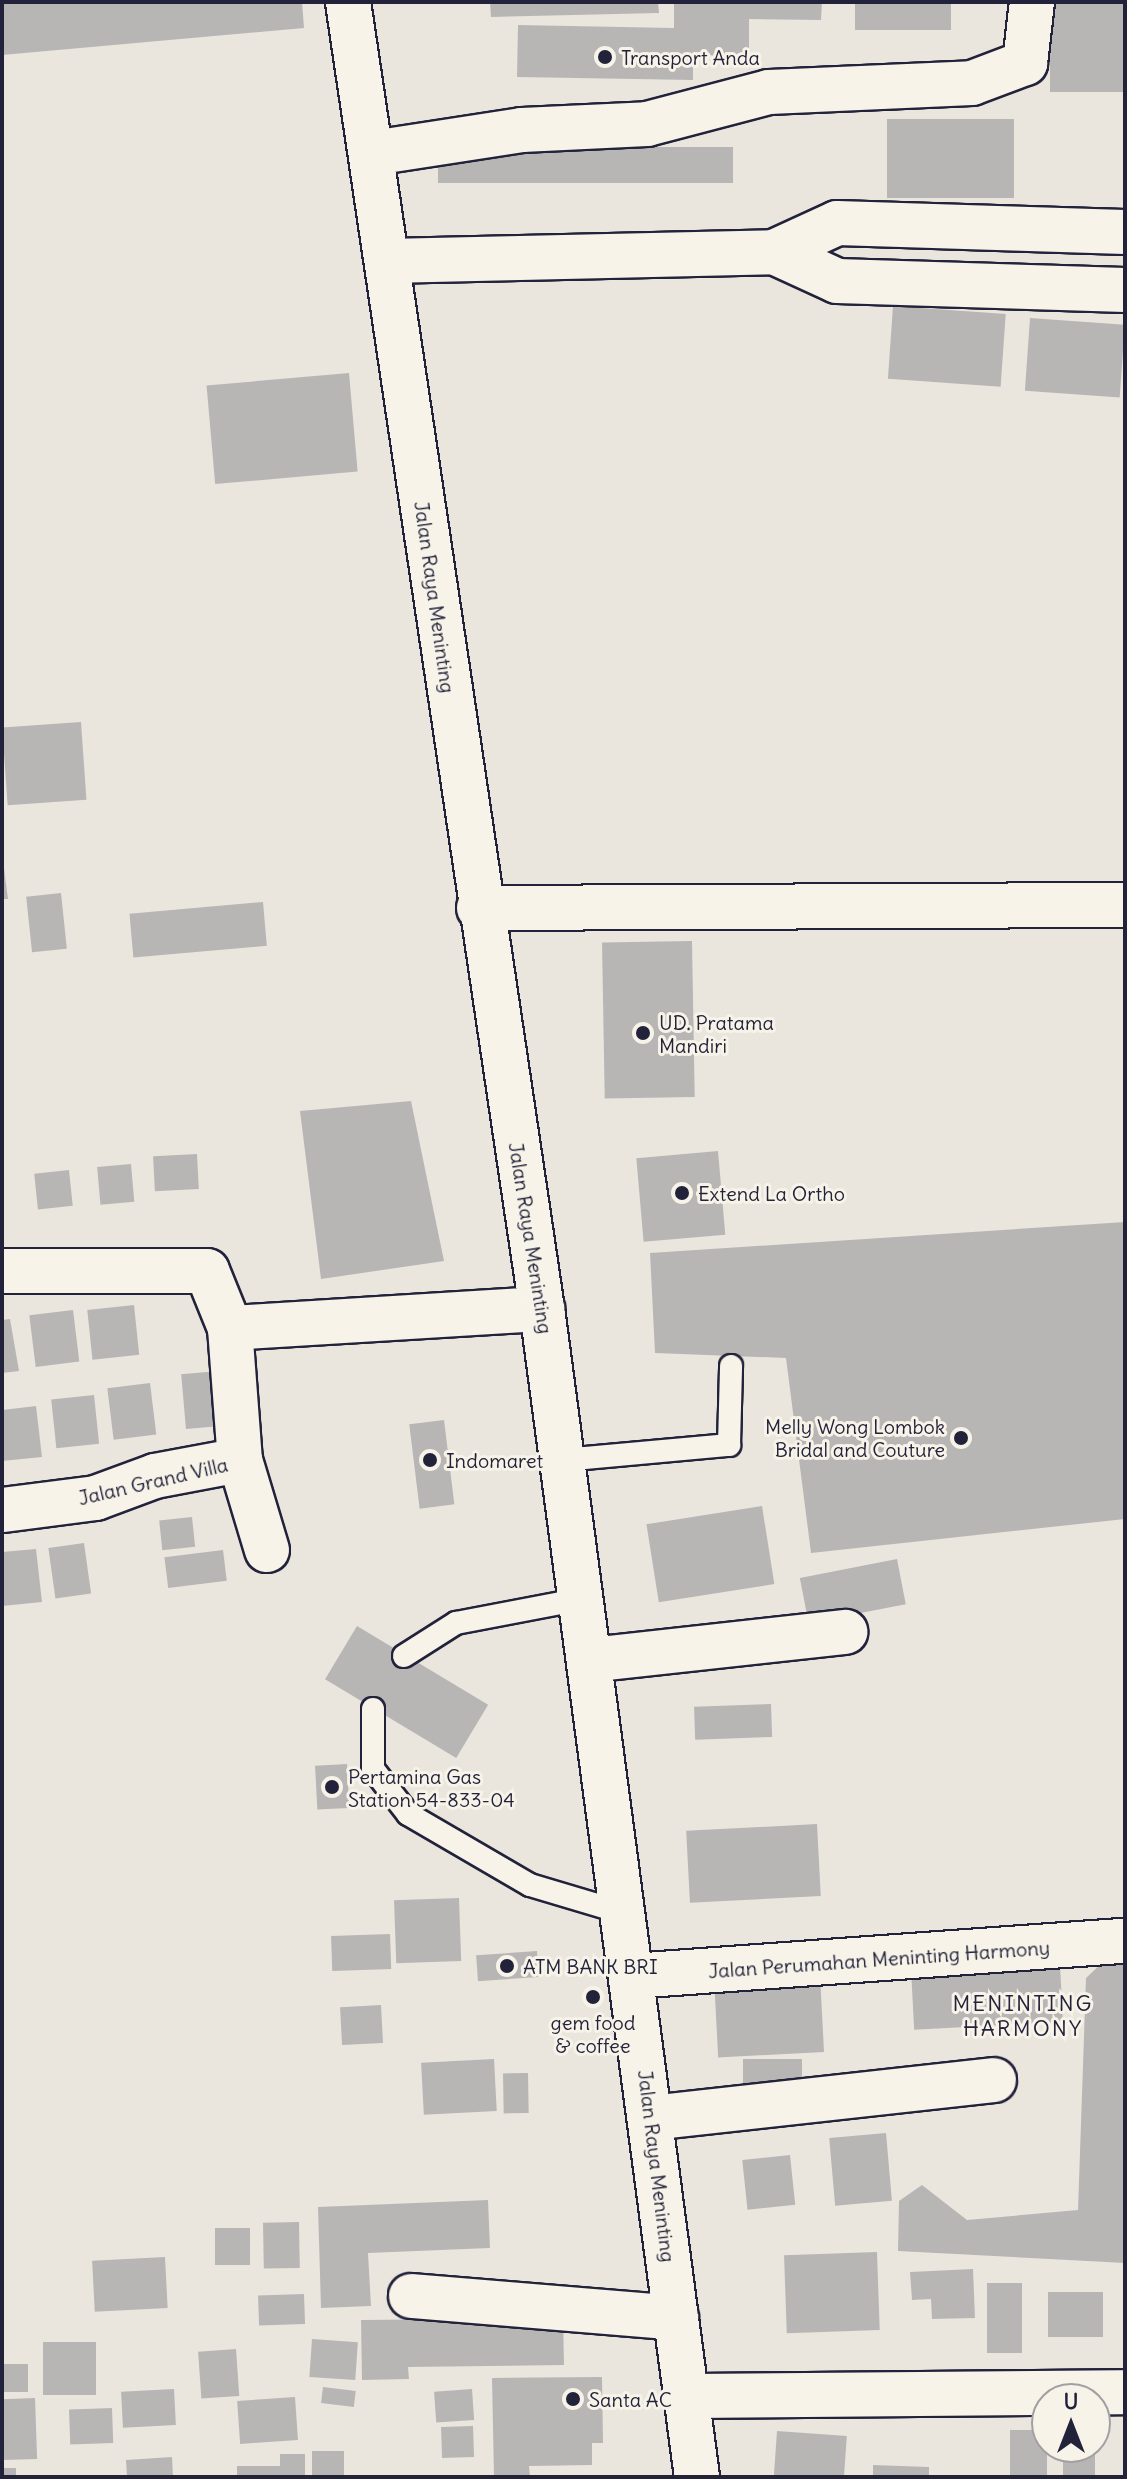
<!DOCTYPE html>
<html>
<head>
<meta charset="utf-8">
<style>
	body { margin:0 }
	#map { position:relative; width:1127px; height:2479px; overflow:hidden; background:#eae6de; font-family:Delius,sans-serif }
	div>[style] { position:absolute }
	.building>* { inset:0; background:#b8b6b5; transform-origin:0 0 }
	.roads { filter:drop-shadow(2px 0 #22223b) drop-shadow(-2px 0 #22223b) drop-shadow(0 2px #22223b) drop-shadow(0 -2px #22223b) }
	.service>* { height:22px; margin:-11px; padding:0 11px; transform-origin:11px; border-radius:11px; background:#f7f3e8 }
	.minor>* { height:44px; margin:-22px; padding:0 22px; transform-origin:22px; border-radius:22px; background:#f7f3e8 }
	.trunk>* { height:44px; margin:-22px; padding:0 22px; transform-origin:22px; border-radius:22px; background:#f7f3e8 }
	.dots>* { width:22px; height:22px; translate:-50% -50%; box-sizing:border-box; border:4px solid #f7f3e8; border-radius:50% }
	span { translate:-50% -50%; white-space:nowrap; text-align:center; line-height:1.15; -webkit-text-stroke:6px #f7f3e8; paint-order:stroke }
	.poi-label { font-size:20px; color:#22223b }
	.left { translate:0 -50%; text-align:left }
	.right { translate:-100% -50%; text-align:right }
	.street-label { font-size:20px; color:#22223b }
	.neighbourhood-label { font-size:22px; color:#22223b; letter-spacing:2px }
	.frame { position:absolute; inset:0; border:4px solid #22223b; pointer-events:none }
	.north { position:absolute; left:1031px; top:2383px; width:80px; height:80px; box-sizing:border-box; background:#f7f3e8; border:2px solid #a29fa3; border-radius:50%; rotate:0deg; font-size:22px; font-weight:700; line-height:32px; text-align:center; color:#22223b }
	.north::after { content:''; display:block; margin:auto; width:28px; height:36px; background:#22223b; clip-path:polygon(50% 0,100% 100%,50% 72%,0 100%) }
</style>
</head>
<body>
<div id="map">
	<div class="building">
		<i style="clip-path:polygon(2px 2px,302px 2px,304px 28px,2px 55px)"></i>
		<i style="clip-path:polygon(490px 2px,658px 2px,659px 13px,491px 17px)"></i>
		<i style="clip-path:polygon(674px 2px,822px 2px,821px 20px,749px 19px,749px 56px,693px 55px,693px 80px,517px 77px,518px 25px,674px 28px)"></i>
		<i style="left:855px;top:2px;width:96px;height:28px"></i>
		<i style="left:1050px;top:2px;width:75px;height:90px"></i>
		<i style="left:887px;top:119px;width:127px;height:79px"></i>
		<i style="left:438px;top:147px;width:295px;height:36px"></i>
		<i style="left:893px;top:306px;width:113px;height:73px;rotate:4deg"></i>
		<i style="left:1030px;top:318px;width:95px;height:73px;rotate:4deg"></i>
		<i style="left:349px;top:373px;width:99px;height:143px;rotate:85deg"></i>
		<i style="left:81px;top:722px;width:78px;height:79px;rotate:86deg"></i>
		<i style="clip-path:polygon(2px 853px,8px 899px,2px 899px)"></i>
		<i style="left:61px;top:893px;width:56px;height:35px;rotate:84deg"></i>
		<i style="left:263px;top:902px;width:44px;height:134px;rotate:85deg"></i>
		<i style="left:692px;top:941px;width:156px;height:90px;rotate:89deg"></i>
		<i style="clip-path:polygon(411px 1101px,444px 1261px,321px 1279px,300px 1111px)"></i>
		<i style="left:718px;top:1151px;width:84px;height:82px;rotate:85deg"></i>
		<i style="left:197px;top:1154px;width:35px;height:44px;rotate:87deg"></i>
		<i style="left:131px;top:1164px;width:38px;height:34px;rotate:85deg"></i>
		<i style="left:69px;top:1170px;width:36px;height:35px;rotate:84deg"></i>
		<i style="clip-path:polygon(1125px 1222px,1125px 1519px,811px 1553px,786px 1358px,655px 1353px,650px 1253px)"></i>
		<i style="left:134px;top:1305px;width:50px;height:47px;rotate:84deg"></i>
		<i style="left:73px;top:1310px;width:52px;height:44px;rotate:83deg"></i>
		<i style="clip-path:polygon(10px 1319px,19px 1371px,2px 1373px,2px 1320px)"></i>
		<i style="left:230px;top:1370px;width:55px;height:49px;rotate:85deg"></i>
		<i style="left:150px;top:1383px;width:52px;height:43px;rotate:83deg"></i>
		<i style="left:94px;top:1395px;width:49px;height:43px;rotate:84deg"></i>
		<i style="clip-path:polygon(36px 1406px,42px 1457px,2px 1461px,2px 1410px)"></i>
		<i style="left:444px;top:1420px;width:85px;height:35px;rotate:83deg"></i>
		<i style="left:762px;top:1506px;width:79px;height:117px;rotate:81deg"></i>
		<i style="left:192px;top:1517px;width:30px;height:33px;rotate:84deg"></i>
		<i style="left:84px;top:1543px;width:51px;height:36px;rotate:82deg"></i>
		<i style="clip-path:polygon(36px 1549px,42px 1602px,2px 1606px,2px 1552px)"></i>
		<i style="left:223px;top:1550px;width:31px;height:59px;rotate:83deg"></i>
		<i style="left:897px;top:1559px;width:46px;height:99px;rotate:79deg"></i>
		<i style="left:357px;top:1626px;width:153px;height:62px;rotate:31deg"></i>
		<i style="left:771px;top:1704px;width:33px;height:77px;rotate:88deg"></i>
		<i style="left:347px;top:1764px;width:44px;height:32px;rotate:87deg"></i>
		<i style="left:817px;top:1824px;width:72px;height:131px;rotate:87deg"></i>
		<i style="left:459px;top:1898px;width:63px;height:65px;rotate:88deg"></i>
		<i style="left:390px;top:1934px;width:35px;height:59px;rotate:88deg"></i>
		<i style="left:537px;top:1951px;width:26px;height:61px;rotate:86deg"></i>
		<i style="clip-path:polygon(1125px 1958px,1125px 2263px,898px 2251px,899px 2201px,922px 2185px,967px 2220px,1078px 2210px,1086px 1978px,1104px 1961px)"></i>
		<i style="left:1060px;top:1965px;width:57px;height:149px;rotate:87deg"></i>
		<i style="left:820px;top:1975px;width:77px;height:106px;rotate:87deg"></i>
		<i style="left:381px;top:2005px;width:38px;height:41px;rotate:87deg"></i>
		<i style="left:494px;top:2059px;width:52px;height:73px;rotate:87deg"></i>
		<i style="left:743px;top:2059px;width:59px;height:33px"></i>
		<i style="left:528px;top:2073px;width:40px;height:25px;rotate:89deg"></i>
		<i style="left:886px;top:2133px;width:68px;height:57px;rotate:85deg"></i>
		<i style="left:790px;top:2155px;width:50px;height:48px;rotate:84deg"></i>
		<i style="clip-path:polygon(488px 2200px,490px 2248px,368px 2253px,371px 2306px,321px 2308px,318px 2207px)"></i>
		<i style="left:299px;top:2222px;width:46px;height:36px;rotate:89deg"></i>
		<i style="left:215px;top:2228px;width:35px;height:37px"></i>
		<i style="left:877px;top:2252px;width:78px;height:93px;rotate:88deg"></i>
		<i style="left:165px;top:2257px;width:51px;height:73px;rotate:87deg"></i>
		<i style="clip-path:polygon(973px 2269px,975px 2318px,932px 2319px,931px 2299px,912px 2300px,910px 2272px)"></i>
		<i style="left:987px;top:2283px;width:35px;height:70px"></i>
		<i style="left:1048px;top:2292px;width:55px;height:45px"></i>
		<i style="left:304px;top:2294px;width:30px;height:46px;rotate:88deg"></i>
		<i style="clip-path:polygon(563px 2318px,564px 2365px,408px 2367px,409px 2379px,362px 2380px,361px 2320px)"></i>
		<i style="left:312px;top:2339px;width:46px;height:38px;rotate:4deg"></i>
		<i style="left:43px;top:2342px;width:53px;height:53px"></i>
		<i style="left:236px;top:2349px;width:47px;height:38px;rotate:86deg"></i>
		<i style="left:2px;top:2364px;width:26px;height:28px"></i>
		<i style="clip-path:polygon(602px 2377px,603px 2443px,592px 2443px,592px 2465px,529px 2466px,530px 2477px,494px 2477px,492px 2378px)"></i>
		<i style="left:323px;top:2387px;width:33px;height:16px;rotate:7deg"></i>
		<i style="left:174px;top:2389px;width:36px;height:53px;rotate:87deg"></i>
		<i style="left:472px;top:2389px;width:31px;height:38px;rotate:86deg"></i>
		<i style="left:295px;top:2397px;width:43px;height:58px;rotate:86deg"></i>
		<i style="left:35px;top:2398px;width:61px;height:33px;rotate:88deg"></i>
		<i style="left:112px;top:2408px;width:35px;height:43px;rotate:88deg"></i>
		<i style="left:473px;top:2426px;width:31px;height:32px;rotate:88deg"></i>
		<i style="left:1010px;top:2430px;width:37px;height:47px"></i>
		<i style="left:777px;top:2431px;width:70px;height:46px;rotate:4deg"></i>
		<i style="left:1063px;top:2447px;width:32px;height:30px"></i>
		<i style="left:312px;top:2451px;width:32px;height:26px"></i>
		<i style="clip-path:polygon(280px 2454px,305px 2454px,305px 2477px,237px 2477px,237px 2466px,280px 2466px)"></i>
		<i style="clip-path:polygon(172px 2457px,173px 2477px,127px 2477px,126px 2460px)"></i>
		<i style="clip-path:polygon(873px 2465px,929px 2467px,929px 2477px,873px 2477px)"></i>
		<i style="left:2px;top:2468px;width:14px;height:9px"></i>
	</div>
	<div class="roads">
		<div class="service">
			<i style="left:563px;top:1460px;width:167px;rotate:-5.2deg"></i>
			<i style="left:729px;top:1445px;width:79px;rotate:-88.5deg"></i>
			<i style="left:404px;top:1656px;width:62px;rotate:-32.4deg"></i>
			<i style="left:456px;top:1623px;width:128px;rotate:-10.8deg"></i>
			<i style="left:373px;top:1709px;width:60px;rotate:90deg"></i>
			<i style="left:373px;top:1769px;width:57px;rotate:52.1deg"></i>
			<i style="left:408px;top:1814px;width:141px;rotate:30.2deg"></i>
			<i style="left:530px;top:1885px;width:98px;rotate:16.6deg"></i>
		</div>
		<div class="minor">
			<i style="left:373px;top:153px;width:151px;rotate:-8.8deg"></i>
			<i style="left:522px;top:130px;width:125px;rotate:-2.7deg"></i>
			<i style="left:647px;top:124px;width:126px;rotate:-14.7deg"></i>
			<i style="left:769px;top:92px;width:203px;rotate:-2.5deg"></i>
			<i style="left:972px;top:83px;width:57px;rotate:-20.7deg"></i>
			<i style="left:1025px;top:63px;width:61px;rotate:-83.5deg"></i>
			<i style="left:774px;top:252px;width:69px;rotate:24.7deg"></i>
			<i style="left:837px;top:281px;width:288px;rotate:1.8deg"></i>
			<i style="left:387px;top:261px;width:387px;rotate:-1.3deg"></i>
			<i style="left:774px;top:252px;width:69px;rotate:-24.7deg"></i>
			<i style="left:837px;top:223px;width:288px;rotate:1.8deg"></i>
			<i style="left:479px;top:908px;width:646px;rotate:-0.27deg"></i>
			<i style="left:2px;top:1271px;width:205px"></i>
			<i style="left:207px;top:1271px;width:61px;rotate:68deg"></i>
			<i style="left:230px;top:1328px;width:132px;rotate:85.7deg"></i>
			<i style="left:240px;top:1460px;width:86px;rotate:169.3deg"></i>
			<i style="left:155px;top:1476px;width:63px;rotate:159.6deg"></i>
			<i style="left:96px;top:1498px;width:95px;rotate:172.7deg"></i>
			<i style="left:230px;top:1328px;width:313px;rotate:-3.5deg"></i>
			<i style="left:240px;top:1460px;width:94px;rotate:73.3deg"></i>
			<i style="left:590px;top:1660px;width:257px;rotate:-6.3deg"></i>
			<i style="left:632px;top:1976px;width:494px;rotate:-4.1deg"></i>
			<i style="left:651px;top:2118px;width:345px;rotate:-6.3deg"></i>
			<i style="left:411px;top:2296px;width:266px;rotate:4.7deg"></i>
			<i style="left:685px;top:2396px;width:440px;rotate:-0.5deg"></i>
		</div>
		<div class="trunk">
			<i style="left:348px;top:2px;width:1321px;rotate:81.56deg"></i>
			<i style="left:542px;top:1309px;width:1178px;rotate:82.44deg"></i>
		</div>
	</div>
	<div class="dots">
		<i style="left:605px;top:57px;background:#22223b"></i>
		<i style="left:643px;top:1033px;background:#22223b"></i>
		<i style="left:682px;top:1193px;background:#22223b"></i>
		<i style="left:961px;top:1438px;background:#22223b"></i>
		<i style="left:430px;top:1460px;background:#22223b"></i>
		<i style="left:332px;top:1787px;background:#22223b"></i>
		<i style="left:507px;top:1966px;background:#22223b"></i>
		<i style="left:593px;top:1997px;background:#22223b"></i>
		<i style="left:573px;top:2399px;background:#22223b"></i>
	</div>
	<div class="poi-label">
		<span class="left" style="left:621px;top:57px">Transport Anda</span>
		<span class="left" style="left:659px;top:1034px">UD. Pratama<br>Mandiri</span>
		<span class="left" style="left:698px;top:1193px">Extend La Ortho</span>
		<span class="right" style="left:945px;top:1438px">Melly Wong Lombok<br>Bridal and Couture</span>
		<span class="left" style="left:446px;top:1460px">Indomaret</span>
		<span class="left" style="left:348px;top:1788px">Pertamina Gas<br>Station 54-833-04</span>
		<span class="left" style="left:523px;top:1966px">ATM BANK BRI</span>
		<span style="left:593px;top:2034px">gem food<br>&amp; coffee</span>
		<span class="left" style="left:589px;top:2399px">Santa AC</span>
	</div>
	<div class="street-label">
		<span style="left:435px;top:597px;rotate:82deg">Jalan Raya Meninting</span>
		<span style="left:531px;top:1238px;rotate:81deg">Jalan Raya Meninting</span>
		<span style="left:153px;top:1481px;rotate:-13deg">Jalan Grand Villa</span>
		<span style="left:879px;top:1959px;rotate:-4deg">Jalan Perumahan Meninting Harmony</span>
		<span style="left:657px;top:2166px;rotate:83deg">Jalan Raya Meninting</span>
	</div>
	<div class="neighbourhood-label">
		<span style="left:1023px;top:2016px">MENINTING<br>HARMONY</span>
	</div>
	<div class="frame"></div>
	<div class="north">U</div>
</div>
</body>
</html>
